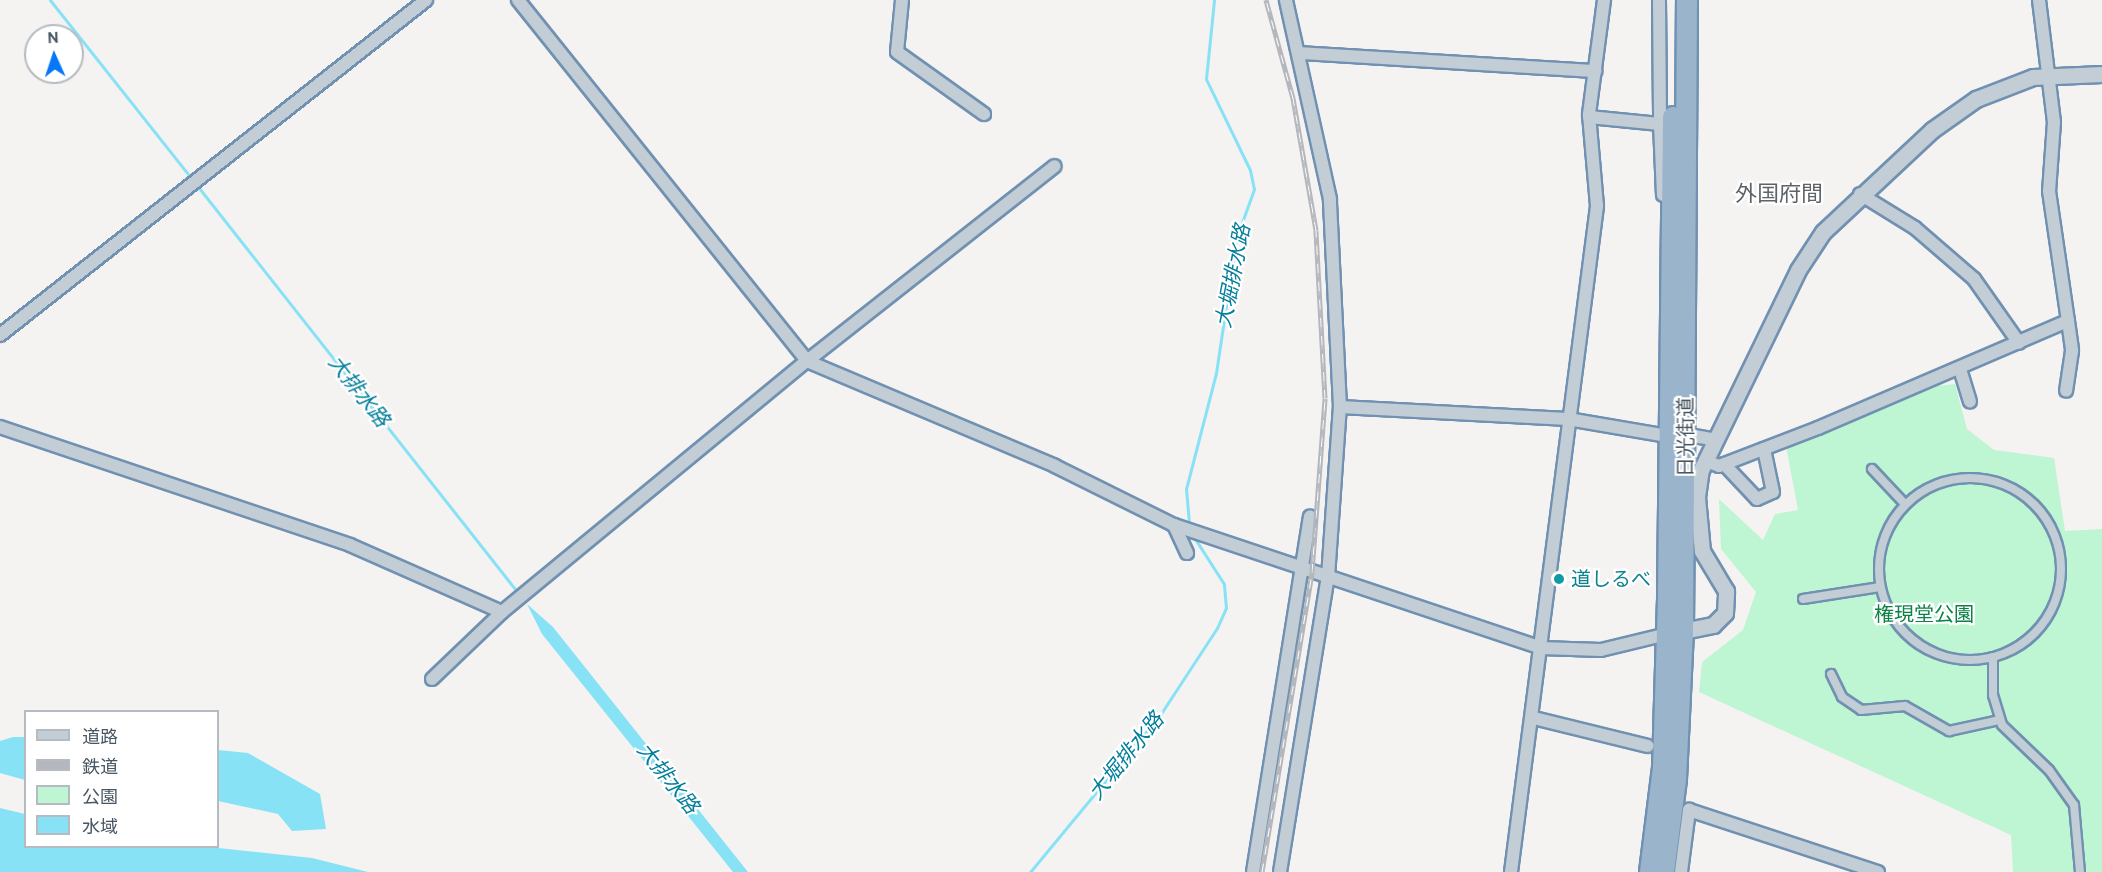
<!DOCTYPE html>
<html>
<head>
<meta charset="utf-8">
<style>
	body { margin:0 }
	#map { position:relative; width:2102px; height:872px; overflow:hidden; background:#f5f2f2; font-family:Cabin,"Noto Sans JP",sans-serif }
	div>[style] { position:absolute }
	.green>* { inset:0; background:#bef5d2 }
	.water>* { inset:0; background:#87e2f6 }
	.stream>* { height:3px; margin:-1.5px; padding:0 1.5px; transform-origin:1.5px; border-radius:1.5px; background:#87e2f6 }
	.roads { filter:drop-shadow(2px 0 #7091b1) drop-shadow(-2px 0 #7091b1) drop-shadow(0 2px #7091b1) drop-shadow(0 -2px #7091b1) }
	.pedestrian>* { height:8px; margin:-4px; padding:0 4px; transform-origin:4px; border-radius:4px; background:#c2cdd5 }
	.pedestrian>.ring { margin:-4px; padding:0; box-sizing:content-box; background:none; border:8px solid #c2cdd5; border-radius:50% }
	.minor>* { height:12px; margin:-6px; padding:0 6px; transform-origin:6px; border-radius:6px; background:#c2cdd5 }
	.tertiary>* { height:15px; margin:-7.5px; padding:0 7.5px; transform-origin:7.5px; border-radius:7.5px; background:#c2cdd5 }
	.trunk>* { height:20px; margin:-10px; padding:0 10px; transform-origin:10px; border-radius:10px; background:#9ab4cc }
	.rail>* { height:5px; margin-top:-2.5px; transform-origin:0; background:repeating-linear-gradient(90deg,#fff 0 9px,#b4b7bd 0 18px); box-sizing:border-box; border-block:2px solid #b4b7bd }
	.dots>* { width:16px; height:16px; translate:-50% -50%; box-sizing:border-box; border:3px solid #fff; border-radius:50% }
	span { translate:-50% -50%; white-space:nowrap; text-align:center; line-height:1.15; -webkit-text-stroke:4.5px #fff; paint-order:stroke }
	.street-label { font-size:20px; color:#475662 }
	.culture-label { font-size:20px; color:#0d838f }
	.left { translate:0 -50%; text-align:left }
	.park-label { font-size:20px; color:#0d8245 }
	.water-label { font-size:21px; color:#037f9b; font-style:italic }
	.quarter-label { font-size:22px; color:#5e6368 }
	.legend { position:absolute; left:24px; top:710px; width:195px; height:138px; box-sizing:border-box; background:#fff; border:2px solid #b5bbc0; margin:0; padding:8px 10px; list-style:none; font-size:18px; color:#475662 }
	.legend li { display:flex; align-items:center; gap:12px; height:30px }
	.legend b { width:30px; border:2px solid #b5bbc0 }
	.north { position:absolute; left:24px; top:24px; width:60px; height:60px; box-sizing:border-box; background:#fff; border:2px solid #b5bbc0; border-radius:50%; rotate:357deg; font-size:16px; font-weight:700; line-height:24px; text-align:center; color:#475662 }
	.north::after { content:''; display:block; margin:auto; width:21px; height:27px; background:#0777fa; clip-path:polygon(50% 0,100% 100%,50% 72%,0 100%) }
</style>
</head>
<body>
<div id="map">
	<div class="green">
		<i style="clip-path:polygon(1955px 384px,1967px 429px,1994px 450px,2054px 458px,2065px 531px,2102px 529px,2102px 872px,2013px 872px,2011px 835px,1699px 692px,1702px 662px,1743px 630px,1756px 592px,1721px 549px,1719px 499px,1763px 540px,1775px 514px,1798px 510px,1786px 446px,1928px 387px)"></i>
	</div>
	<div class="water">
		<i style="clip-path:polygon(527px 604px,553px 627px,748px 872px,733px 872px,542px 634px)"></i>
		<i style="clip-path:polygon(13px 737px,25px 737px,25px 780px,0 773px,0 741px)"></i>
		<i style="clip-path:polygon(218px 750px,248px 753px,320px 794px,326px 829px,292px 831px,278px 814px,218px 801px)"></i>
		<i style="clip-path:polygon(0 808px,25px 814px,26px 846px,209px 847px,312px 858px,368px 872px,0 872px)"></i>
	</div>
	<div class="stream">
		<i style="left:50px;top:0;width:228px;rotate:51.6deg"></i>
		<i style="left:199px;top:188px;width:517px;rotate:51.76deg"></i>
		<i style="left:1189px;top:523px;width:34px;rotate:-95deg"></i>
		<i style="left:1186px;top:489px;width:120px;rotate:-75.5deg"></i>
		<i style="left:1216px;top:373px;width:135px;rotate:-81.5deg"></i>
		<i style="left:1236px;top:239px;width:53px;rotate:-70.2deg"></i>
		<i style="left:1254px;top:189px;width:19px;rotate:-102deg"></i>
		<i style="left:1250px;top:170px;width:101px;rotate:-115.8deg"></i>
		<i style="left:1206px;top:79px;width:79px;rotate:-84.2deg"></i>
		<i style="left:1030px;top:872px;width:204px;rotate:-50.4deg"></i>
		<i style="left:1160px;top:715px;width:104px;rotate:-56.8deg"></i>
		<i style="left:1217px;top:628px;width:22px;rotate:-66deg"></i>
		<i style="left:1226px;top:608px;width:24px;rotate:-95deg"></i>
		<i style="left:1224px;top:584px;width:56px;rotate:-122.6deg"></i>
	</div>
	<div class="roads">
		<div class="pedestrian">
			<i style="left:1872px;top:469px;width:48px;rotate:46.7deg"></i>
			<i class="ring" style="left:1879px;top:478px;width:174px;height:174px"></i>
			<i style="left:1803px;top:599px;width:78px;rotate:-8.9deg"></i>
			<i style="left:1993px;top:657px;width:38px;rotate:90deg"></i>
			<i style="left:1993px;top:695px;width:31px;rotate:73deg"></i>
			<i style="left:2002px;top:725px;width:65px;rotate:43.8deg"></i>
			<i style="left:2049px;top:770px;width:43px;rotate:54.5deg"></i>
			<i style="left:2074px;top:805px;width:67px;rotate:84.9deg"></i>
			<i style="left:1831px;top:674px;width:25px;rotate:64deg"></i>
			<i style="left:1842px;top:697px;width:23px;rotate:34deg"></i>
			<i style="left:1861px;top:710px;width:44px;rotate:-5.2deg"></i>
			<i style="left:1905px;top:706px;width:51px;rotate:29.6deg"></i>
			<i style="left:1949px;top:731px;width:51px;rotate:-12.4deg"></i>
		</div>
		<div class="minor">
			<i style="left:518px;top:0;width:462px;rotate:51.3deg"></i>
			<i style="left:807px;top:361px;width:269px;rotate:22.9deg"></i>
			<i style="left:1055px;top:466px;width:133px;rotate:26.4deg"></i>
			<i style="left:1174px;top:525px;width:387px;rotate:18.5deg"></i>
			<i style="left:1541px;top:648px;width:60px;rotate:1.9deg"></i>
			<i style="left:1601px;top:650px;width:68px;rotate:-13.6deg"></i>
			<i style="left:902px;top:0;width:52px;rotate:95.5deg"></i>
			<i style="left:897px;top:52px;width:107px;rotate:35.5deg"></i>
			<i style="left:1659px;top:0;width:124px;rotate:89.5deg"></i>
			<i style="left:2039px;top:0;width:123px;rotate:83deg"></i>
			<i style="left:2054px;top:122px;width:69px;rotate:94.1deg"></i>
			<i style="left:2049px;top:191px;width:131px;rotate:81.7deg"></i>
			<i style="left:1300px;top:53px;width:296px;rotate:3.5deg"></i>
			<i style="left:1589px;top:117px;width:71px;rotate:5.6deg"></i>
			<i style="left:1660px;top:124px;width:71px;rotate:87.6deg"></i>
			<i style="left:1860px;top:194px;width:65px;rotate:31.7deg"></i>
			<i style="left:1915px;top:228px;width:78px;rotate:40.8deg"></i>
			<i style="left:1974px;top:279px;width:78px;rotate:54.9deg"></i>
			<i style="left:0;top:335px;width:542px;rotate:-38.18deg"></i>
			<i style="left:1960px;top:369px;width:34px;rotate:73deg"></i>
			<i style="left:1340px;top:407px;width:228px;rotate:3deg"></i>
			<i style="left:1568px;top:419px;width:95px;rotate:9.7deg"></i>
			<i style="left:0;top:427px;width:369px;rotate:18.6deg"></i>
			<i style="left:350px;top:545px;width:166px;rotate:23.8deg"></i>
			<i style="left:1694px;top:436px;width:23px;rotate:10deg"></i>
			<i style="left:1706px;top:461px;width:14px;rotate:21deg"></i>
			<i style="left:1719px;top:466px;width:106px;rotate:-21deg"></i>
			<i style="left:1818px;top:428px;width:272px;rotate:-23.2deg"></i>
			<i style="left:2068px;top:321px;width:30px;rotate:82deg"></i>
			<i style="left:2072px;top:351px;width:40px;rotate:98.5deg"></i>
			<i style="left:1724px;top:464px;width:48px;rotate:46.7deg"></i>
			<i style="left:1757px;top:499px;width:17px;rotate:-24deg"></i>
			<i style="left:1773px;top:492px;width:44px;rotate:-101.8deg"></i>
			<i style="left:1174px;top:525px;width:31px;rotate:65deg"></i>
			<i style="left:432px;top:679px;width:97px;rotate:-43.7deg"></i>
			<i style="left:502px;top:612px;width:395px;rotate:-39.5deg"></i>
			<i style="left:807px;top:361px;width:315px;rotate:-38.2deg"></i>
			<i style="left:1534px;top:718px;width:117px;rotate:13.8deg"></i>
			<i style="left:1253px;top:872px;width:360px;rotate:-80.9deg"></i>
			<i style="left:1280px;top:872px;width:299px;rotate:-80.8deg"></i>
			<i style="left:1328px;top:577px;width:170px;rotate:-86deg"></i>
			<i style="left:1340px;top:407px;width:208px;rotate:-92.8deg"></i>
			<i style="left:1330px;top:199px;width:204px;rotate:-102.5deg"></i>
			<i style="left:1511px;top:872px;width:672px;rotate:-82.64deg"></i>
			<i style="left:1597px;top:206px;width:92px;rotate:-95deg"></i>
			<i style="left:1589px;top:114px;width:115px;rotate:-82.5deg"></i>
			<i style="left:1681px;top:872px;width:63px;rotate:-82.6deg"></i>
			<i style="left:1689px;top:810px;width:199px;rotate:18.2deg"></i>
		</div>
		<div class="tertiary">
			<i style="left:1673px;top:633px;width:41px;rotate:-11.3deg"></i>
			<i style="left:1713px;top:625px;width:17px;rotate:-45deg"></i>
			<i style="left:1725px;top:613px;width:22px;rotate:-87deg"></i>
			<i style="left:1726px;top:591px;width:47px;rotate:-121deg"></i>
			<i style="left:1702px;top:551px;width:54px;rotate:-95.3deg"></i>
			<i style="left:1697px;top:497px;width:27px;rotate:-82deg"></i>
			<i style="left:1701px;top:470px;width:222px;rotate:-64.1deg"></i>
			<i style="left:1798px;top:270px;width:45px;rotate:-56.7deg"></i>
			<i style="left:1823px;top:232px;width:149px;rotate:-43.1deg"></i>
			<i style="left:1932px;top:130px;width:54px;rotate:-35.2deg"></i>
			<i style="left:1976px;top:99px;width:61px;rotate:-21.1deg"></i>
			<i style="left:2033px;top:77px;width:69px;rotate:-2.5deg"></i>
		</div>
		<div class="trunk">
			<i style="left:1650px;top:872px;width:106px;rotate:-82.9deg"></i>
			<i style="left:1663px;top:767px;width:167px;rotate:-88.3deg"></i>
			<i style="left:1668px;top:600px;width:483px;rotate:-89.4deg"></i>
			<i style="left:1664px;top:872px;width:94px;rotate:-82.6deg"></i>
			<i style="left:1676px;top:779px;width:147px;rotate:-87.3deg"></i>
			<i style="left:1683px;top:632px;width:632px;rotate:-89.64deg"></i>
		</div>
	</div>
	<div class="rail">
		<i style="left:1262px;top:872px;width:304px;rotate:-80.5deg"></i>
		<i style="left:1312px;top:572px;width:174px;rotate:-85.7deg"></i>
		<i style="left:1325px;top:398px;width:168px;rotate:-93.1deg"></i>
		<i style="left:1316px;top:230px;width:134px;rotate:-99.9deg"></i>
		<i style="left:1293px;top:98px;width:102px;rotate:-105.4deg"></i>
	</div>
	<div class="dots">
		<i style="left:1559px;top:579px;background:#0f9aa8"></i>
	</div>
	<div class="street-label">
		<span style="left:1686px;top:437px;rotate:-90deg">日光街道</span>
	</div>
	<div class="culture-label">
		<span class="left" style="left:1571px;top:579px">道しるべ</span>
	</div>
	<div class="park-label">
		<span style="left:1924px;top:614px">権現堂公園</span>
	</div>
	<div class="water-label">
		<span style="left:1233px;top:276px;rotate:-79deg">大堀排水路</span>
		<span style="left:359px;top:391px;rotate:52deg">大排水路</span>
		<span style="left:1126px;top:756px;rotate:-51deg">大堀排水路</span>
		<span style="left:668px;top:778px;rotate:51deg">大排水路</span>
	</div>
	<div class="quarter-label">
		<span style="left:1779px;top:194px">外国府間</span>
	</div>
	<ul class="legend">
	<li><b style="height:8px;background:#c2cdd5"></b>道路</li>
	<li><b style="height:8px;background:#b4b7bd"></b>鉄道</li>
	<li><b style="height:16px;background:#bef5d2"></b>公園</li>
	<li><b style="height:16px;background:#87e2f6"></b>水域</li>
	</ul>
	<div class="north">N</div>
</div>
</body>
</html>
